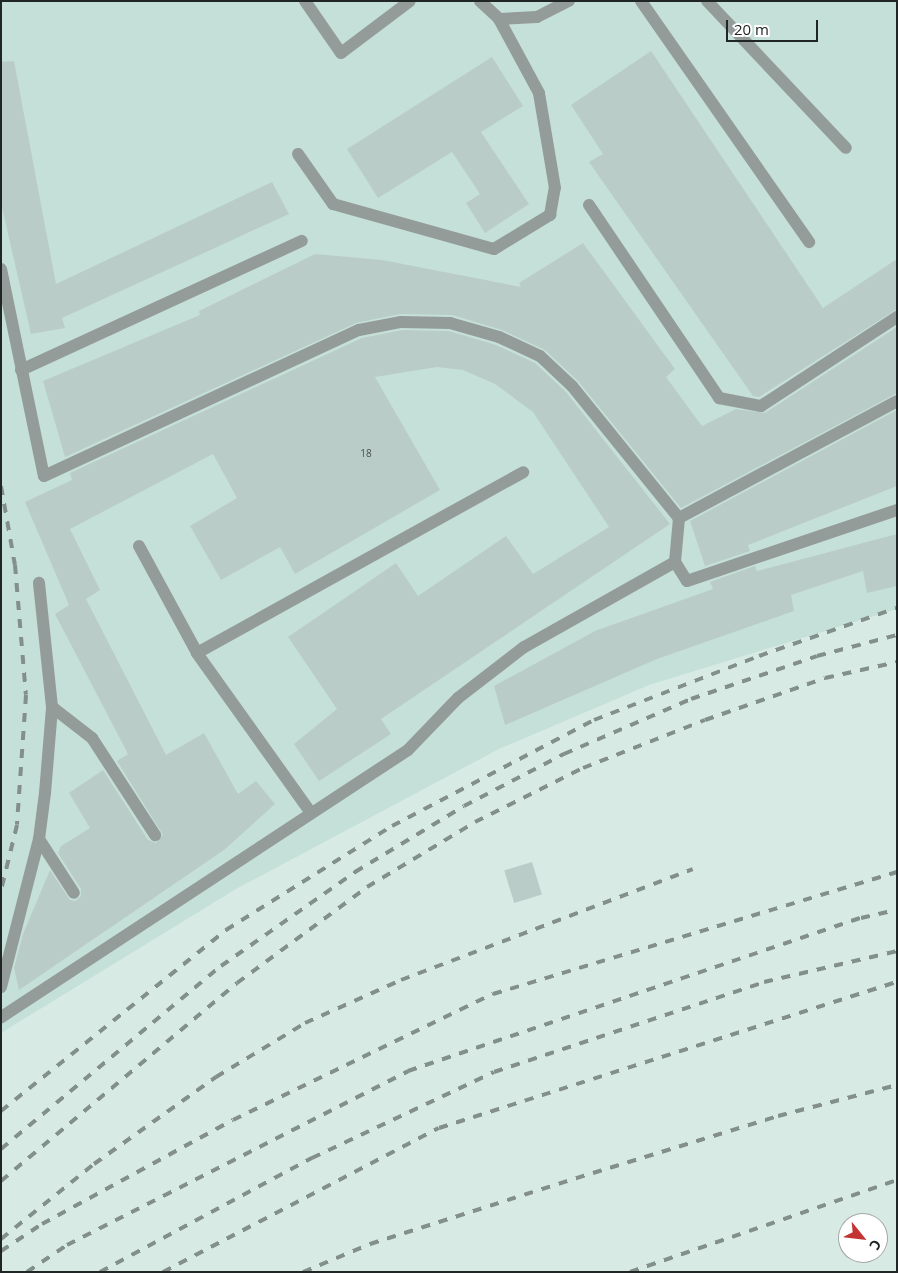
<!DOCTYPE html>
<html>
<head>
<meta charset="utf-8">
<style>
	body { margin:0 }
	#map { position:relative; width:898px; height:1273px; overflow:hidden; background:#d8eae4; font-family:"Open Sans",sans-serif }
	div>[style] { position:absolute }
	.built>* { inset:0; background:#c5e0d8 }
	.building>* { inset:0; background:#baccc7; transform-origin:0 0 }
	.minor>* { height:12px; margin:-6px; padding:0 6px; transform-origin:6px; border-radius:6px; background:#949c9a }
	.rail>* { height:4px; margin-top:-2px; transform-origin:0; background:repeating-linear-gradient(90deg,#828f8b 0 9px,transparent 0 18px) }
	span { translate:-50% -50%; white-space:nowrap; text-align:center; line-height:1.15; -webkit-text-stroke:4px #fff; paint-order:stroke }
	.number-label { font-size:10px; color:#46504e }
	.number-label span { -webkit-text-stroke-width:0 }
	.frame { position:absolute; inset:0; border:2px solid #202625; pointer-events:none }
	.north { position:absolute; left:838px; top:1213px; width:50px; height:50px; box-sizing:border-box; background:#fff; border:1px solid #a6a8a8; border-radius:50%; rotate:119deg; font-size:14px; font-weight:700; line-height:20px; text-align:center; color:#202625 }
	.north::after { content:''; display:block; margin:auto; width:18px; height:22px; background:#c33432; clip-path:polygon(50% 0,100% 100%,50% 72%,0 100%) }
	.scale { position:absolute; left:726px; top:20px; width:92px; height:22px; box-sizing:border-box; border:2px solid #202625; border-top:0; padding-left:6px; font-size:15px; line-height:18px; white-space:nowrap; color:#202625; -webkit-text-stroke:4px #fff; paint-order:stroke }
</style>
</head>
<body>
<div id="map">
	<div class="built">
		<i style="clip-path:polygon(1px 1px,897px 1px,897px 609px,649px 685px,499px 749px,236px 889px,1px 1033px)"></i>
	</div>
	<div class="building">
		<i style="clip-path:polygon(651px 51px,823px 308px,897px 259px,897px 309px,759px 397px,753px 396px,589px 162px,603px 154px,571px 105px)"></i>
		<i style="clip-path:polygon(492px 57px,523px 106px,481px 132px,529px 204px,485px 233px,466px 203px,480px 194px,452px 152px,378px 198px,347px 149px)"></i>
		<i style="clip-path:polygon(14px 61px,56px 284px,272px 182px,289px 214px,62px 318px,65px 328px,31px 334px,1px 203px,1px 62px)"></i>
		<i style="clip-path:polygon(583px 243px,675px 369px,666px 377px,702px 426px,736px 409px,765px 413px,897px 327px,897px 393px,681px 508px,578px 381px,545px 350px,502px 330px,452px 315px,400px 314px,356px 323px,65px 457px,43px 381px,200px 315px,199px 311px,315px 254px,382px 260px,521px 287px,519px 283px)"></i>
		<i style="clip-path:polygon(402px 330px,449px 331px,496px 345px,535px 363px,566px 392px,670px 524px,381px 719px,391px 734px,319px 781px,294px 744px,337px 709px,288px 637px,396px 563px,418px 596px,506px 536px,533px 574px,609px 527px,533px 412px,495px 384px,463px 370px,437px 367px,375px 377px,440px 490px,295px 574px,280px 547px,221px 580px,190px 526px,237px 498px,213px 454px,70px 529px,100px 590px,86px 599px,166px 755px,204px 733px,238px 794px,256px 781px,275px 804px,224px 850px,19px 990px,14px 968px,23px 934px,50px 870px,70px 900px,75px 901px,81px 896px,81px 889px,58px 853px,61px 846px,90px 828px,69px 793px,103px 770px,148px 840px,156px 843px,163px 835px,117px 761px,128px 754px,55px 614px,69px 605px,25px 502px,72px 480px,70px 473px,362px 338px)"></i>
		<i style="clip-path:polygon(897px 410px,897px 486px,748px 545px,750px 551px,705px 566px,690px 521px)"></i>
		<i style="clip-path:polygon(897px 534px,897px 586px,867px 593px,863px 571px,791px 595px,794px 611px,657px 659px,505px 725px,494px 686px,595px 631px,713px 589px,710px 582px,755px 566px,757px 571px)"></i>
		<i style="left:532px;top:862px;width:34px;height:29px;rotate:73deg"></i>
	</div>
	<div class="minor">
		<i style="left:305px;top:1px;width:63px;rotate:55.3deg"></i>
		<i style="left:341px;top:53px;width:86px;rotate:-37deg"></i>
		<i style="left:480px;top:1px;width:26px;rotate:43deg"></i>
		<i style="left:499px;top:19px;width:38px;rotate:-3deg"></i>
		<i style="left:537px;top:17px;width:36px;rotate:-27deg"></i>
		<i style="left:641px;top:1px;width:294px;rotate:55.1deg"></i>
		<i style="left:707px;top:1px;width:202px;rotate:46.6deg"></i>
		<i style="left:298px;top:154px;width:61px;rotate:55deg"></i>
		<i style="left:333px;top:204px;width:167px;rotate:15.6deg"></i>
		<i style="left:494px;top:249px;width:66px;rotate:-31.3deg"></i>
		<i style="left:550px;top:215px;width:27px;rotate:-80deg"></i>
		<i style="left:555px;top:188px;width:96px;rotate:-99.6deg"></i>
		<i style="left:539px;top:93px;width:84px;rotate:-118.4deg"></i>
		<i style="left:589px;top:205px;width:233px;rotate:56deg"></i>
		<i style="left:719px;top:398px;width:43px;rotate:10.8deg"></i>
		<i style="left:761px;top:406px;width:163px;rotate:-33.2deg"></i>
		<i style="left:1px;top:269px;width:211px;rotate:78.3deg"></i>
		<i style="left:44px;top:476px;width:347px;rotate:-24.9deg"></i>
		<i style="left:359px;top:330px;width:43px;rotate:-10.8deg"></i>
		<i style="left:401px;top:322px;width:49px;rotate:1.2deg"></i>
		<i style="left:450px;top:323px;width:51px;rotate:15.9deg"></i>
		<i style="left:499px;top:337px;width:45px;rotate:24.9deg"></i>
		<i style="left:540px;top:356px;width:44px;rotate:43.2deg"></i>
		<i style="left:572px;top:386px;width:170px;rotate:51deg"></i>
		<i style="left:679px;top:518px;width:44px;rotate:95.2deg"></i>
		<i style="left:675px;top:562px;width:173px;rotate:150.6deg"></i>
		<i style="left:524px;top:647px;width:83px;rotate:142.3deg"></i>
		<i style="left:458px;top:698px;width:72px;rotate:133.9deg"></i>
		<i style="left:408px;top:750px;width:487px;rotate:146.7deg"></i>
		<i style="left:21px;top:370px;width:309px;rotate:-24.7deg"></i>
		<i style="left:679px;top:518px;width:247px;rotate:-28.2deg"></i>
		<i style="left:139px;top:546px;width:122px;rotate:61.5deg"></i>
		<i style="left:675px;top:562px;width:22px;rotate:58deg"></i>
		<i style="left:687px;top:581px;width:222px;rotate:-18.7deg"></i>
		<i style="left:52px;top:707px;width:51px;rotate:37.8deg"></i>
		<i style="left:92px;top:738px;width:116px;rotate:57deg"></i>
		<i style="left:311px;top:813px;width:196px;rotate:-125.5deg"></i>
		<i style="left:197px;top:653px;width:373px;rotate:-29deg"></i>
		<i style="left:39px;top:839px;width:64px;rotate:57.1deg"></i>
		<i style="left:1px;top:987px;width:153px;rotate:-75.6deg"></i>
		<i style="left:39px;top:839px;width:46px;rotate:-82.6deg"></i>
		<i style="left:45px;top:793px;width:86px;rotate:-85.3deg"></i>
		<i style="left:52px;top:707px;width:125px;rotate:-96deg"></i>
	</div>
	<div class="rail">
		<i style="left:1px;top:486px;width:80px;rotate:80deg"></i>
		<i style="left:15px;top:565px;width:130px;rotate:85.2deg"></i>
		<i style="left:26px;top:695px;width:130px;rotate:94deg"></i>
		<i style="left:17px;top:825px;width:67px;rotate:103.8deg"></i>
		<i style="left:1px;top:1111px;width:289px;rotate:-38.8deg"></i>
		<i style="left:226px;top:930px;width:196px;rotate:-32.1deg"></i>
		<i style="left:392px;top:826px;width:228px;rotate:-27.7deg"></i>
		<i style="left:594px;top:720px;width:177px;rotate:-21.2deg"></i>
		<i style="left:759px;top:656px;width:146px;rotate:-19.2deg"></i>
		<i style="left:1px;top:1149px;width:286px;rotate:-39.8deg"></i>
		<i style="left:221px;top:966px;width:164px;rotate:-35deg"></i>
		<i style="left:355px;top:872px;width:127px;rotate:-31.2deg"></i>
		<i style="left:464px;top:806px;width:113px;rotate:-27.5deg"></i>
		<i style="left:564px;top:754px;width:138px;rotate:-23.4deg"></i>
		<i style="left:691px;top:699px;width:133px;rotate:-18.8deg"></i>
		<i style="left:817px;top:656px;width:83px;rotate:-14.7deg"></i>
		<i style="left:1px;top:1181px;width:308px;rotate:-40deg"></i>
		<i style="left:237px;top:983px;width:162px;rotate:-36.4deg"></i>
		<i style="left:367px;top:887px;width:126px;rotate:-31deg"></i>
		<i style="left:475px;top:822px;width:121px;rotate:-26.6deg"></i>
		<i style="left:583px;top:768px;width:131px;rotate:-21.5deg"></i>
		<i style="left:705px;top:720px;width:127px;rotate:-19.3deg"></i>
		<i style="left:825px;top:678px;width:74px;rotate:-12.5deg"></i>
		<i style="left:1px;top:1239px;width:119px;rotate:-38.9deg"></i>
		<i style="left:94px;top:1164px;width:150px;rotate:-35.5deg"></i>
		<i style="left:216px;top:1077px;width:104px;rotate:-31.2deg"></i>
		<i style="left:305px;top:1023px;width:105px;rotate:-24.1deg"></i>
		<i style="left:401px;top:980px;width:312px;rotate:-20.8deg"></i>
		<i style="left:1px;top:1251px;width:49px;rotate:-33.4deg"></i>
		<i style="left:42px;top:1224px;width:217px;rotate:-28.6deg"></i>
		<i style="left:233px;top:1120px;width:289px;rotate:-25.9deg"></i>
		<i style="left:493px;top:994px;width:422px;rotate:-16.8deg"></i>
		<i style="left:27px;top:1272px;width:48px;rotate:-34deg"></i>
		<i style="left:67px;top:1245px;width:383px;rotate:-27deg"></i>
		<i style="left:408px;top:1071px;width:478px;rotate:-18.7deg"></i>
		<i style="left:861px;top:918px;width:37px;rotate:-13deg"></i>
		<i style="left:100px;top:1272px;width:241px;rotate:-28.3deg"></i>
		<i style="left:312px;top:1158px;width:201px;rotate:-25.3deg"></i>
		<i style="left:494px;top:1072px;width:285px;rotate:-18.4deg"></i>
		<i style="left:764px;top:982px;width:137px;rotate:-13.1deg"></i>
		<i style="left:163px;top:1272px;width:311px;rotate:-27.6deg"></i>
		<i style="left:439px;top:1128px;width:481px;rotate:-17.7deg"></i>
		<i style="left:303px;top:1272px;width:73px;rotate:-22.7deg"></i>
		<i style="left:370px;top:1244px;width:234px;rotate:-17.7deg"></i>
		<i style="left:593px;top:1173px;width:194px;rotate:-17.1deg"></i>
		<i style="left:778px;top:1116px;width:123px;rotate:-14.6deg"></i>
		<i style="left:630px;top:1272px;width:282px;rotate:-19deg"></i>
	</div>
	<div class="number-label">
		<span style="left:366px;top:454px">18</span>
	</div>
	<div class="frame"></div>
	<div class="north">С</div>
	<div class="scale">20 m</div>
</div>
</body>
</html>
